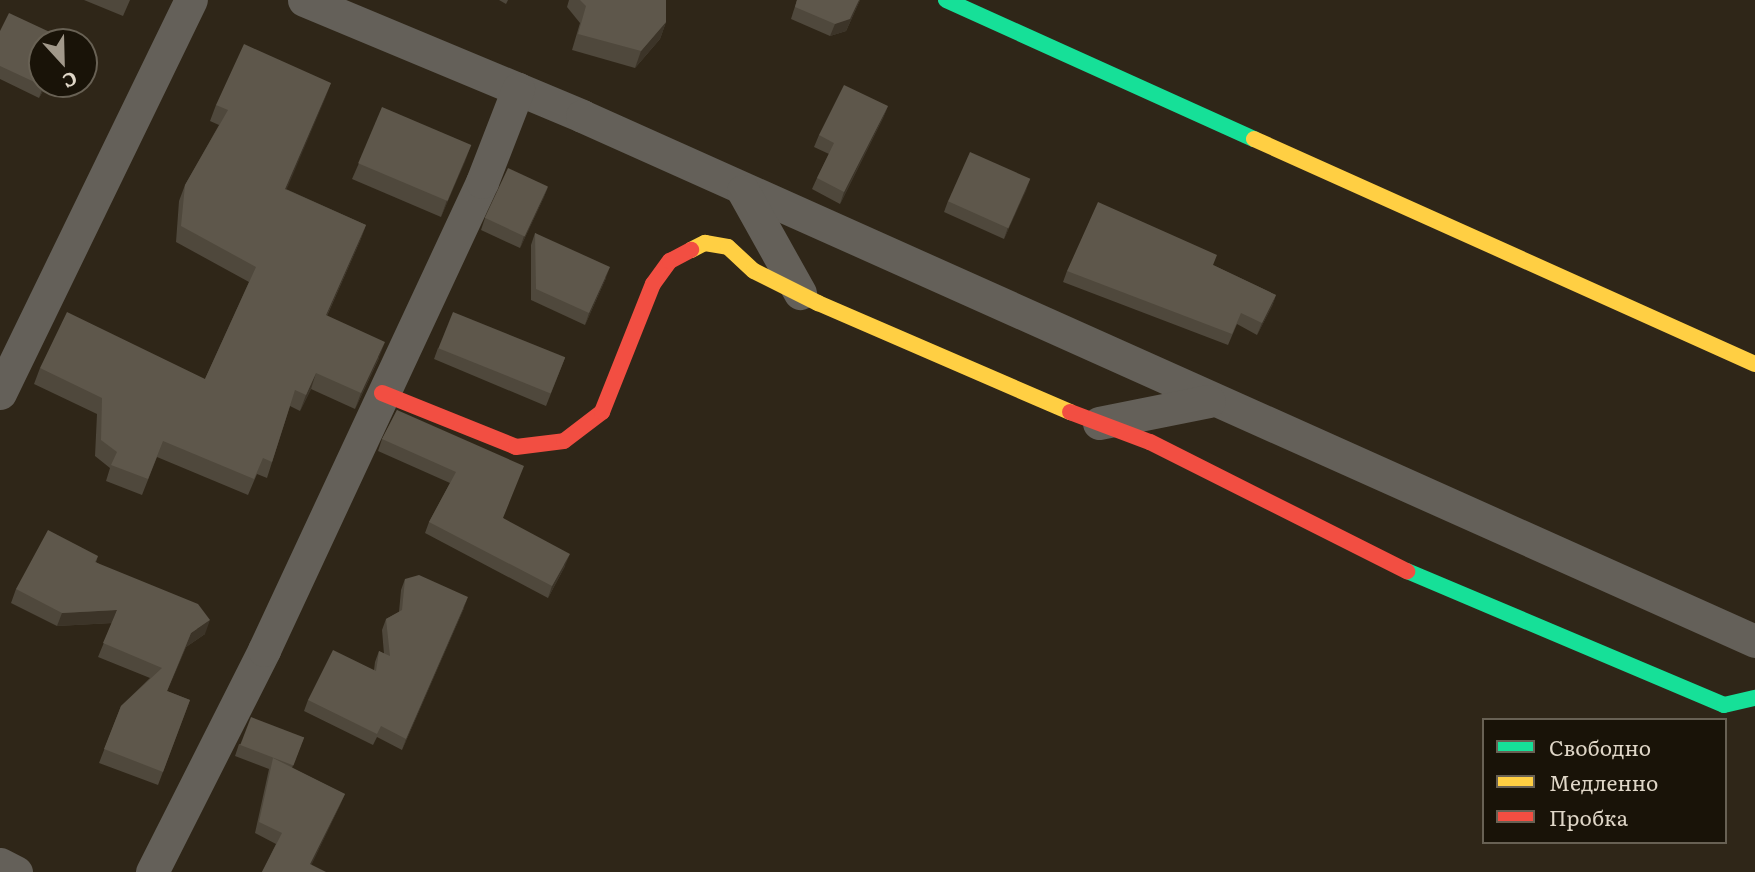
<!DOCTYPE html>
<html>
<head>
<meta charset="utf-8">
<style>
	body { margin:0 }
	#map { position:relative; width:1755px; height:872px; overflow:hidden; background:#2f2618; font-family:Literata,serif }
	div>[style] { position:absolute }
	.street>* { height:33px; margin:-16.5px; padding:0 16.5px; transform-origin:16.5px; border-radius:16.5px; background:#646059 }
	.fast>* { height:16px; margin:-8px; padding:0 8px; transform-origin:8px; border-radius:8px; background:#16e098 }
	.slow>* { height:16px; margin:-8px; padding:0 8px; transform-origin:8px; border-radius:8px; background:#ffcf43 }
	.jam>* { height:16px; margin:-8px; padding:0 8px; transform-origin:8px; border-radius:8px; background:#f24e42 }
	.wall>* { inset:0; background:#4f483c }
	.shaded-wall>* { inset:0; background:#3c3428 }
	.building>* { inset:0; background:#5e574b; transform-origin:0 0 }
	span { translate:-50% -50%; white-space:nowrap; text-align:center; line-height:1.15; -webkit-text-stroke:5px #191308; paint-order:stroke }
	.legend { position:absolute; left:1482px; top:718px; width:245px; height:126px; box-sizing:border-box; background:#191308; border:2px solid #686154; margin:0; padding:9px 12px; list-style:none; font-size:21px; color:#dfd6c7 }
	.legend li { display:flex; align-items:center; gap:14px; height:35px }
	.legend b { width:35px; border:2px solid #686154 }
	.north { position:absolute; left:28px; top:28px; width:70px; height:70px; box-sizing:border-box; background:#191308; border:2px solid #686154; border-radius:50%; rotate:158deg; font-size:19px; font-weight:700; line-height:28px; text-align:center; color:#dfd6c7 }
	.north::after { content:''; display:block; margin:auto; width:24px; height:32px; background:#a1988a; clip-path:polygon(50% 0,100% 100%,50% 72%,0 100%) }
</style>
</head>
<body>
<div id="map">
	<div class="street">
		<i style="left:304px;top:0;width:301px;rotate:22.6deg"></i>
		<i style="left:582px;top:116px;width:1285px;rotate:24.11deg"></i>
		<i style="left:743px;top:191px;width:117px;rotate:60.8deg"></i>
		<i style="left:0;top:393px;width:437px;rotate:-64.1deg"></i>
		<i style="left:1099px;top:423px;width:112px;rotate:-11.3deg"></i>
		<i style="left:0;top:864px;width:18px;rotate:27deg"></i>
		<i style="left:152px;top:872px;width:249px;rotate:-63.2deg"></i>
		<i style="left:264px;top:650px;width:516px;rotate:-65.02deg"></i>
		<i style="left:482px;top:182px;width:100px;rotate:-68.8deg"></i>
	</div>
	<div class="fast">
		<i style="left:946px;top:0;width:338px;rotate:24.3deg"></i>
		<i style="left:1407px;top:571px;width:344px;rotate:22.9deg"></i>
		<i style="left:1724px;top:705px;width:32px;rotate:-13deg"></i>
	</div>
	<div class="slow">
		<i style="left:1254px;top:139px;width:549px;rotate:24.18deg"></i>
		<i style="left:691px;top:250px;width:16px;rotate:-27deg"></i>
		<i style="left:705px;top:243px;width:23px;rotate:10deg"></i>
		<i style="left:728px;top:247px;width:35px;rotate:43deg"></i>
		<i style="left:754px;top:271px;width:72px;rotate:26.6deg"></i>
		<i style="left:818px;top:303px;width:275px;rotate:23.4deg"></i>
	</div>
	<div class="jam">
		<i style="left:382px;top:393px;width:144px;rotate:21.9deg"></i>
		<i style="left:516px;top:447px;width:48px;rotate:-7.1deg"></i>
		<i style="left:564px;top:441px;width:48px;rotate:-37.3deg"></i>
		<i style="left:602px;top:412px;width:138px;rotate:-68.3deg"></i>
		<i style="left:653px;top:284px;width:29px;rotate:-54deg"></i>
		<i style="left:670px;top:261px;width:24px;rotate:-28deg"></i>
		<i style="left:1070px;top:412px;width:85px;rotate:20.6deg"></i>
		<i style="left:1150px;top:442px;width:288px;rotate:26.7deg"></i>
	</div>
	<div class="wall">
		<i style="clip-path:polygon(84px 0,130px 0,123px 16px)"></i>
		<i style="clip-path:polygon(499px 0,508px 0,506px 4px)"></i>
		<i style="clip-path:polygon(569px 0,666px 0,666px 22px,660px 39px,635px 68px,572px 50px,580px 23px,567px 7px)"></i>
		<i style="clip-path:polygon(797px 0,860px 0,846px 31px,830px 36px,791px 19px)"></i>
		<i style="clip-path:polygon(0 31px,42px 84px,47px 84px,39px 98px,0 79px)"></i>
		<i style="clip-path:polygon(331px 83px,286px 189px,366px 225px,360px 241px,327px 316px,379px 358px,355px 409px,311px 389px,300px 411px,290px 406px,267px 478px,257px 474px,248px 495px,157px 457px,142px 495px,106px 481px,110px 468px,95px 456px,97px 414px,34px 384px,40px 368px,205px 379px,249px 282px,176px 242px,179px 201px,185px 185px,219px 125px,210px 121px,216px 105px)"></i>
		<i style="clip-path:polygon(888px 106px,883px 118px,840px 204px,812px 189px,817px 178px,829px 154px,814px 147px,819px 135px)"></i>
		<i style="clip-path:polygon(471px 145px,441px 217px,352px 179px,359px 163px)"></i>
		<i style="clip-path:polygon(1030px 179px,1004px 239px,944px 212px,948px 201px)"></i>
		<i style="clip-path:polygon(548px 187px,543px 199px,520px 248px,481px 230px,485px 218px)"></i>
		<i style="clip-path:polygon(535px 233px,606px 278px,585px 325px,531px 300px,531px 245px)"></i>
		<i style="clip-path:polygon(1213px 265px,1276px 295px,1272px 306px,1257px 335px,1237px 324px,1228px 345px,1063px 282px,1067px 271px)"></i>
		<i style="clip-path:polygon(438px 348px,565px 358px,546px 406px,434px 359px)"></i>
		<i style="clip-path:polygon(397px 410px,503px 518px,565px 566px,548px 598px,425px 533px,429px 522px,450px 483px,378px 451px,382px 439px)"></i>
		<i style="clip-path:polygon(98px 556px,96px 562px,205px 634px,186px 647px,167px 691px,190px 700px,158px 785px,99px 763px,121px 706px,150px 678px,98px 657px,112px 623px,57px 626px,11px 603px,16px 589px)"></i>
		<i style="clip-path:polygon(405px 579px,464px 608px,402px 750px,377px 737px,373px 745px,304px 711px,308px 700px,374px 670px,375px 662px,379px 651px,384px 654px,382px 630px,386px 619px,399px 612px,401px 590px)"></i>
		<i style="clip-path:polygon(304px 737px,292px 768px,345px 794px,340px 805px,311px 865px,262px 872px,276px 844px,255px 833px,269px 769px,235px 756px,239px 744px)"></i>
	</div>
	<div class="shaded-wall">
		<i style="clip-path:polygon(859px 0,860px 0,846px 31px,830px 36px,835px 24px)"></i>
		<i style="clip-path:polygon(666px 22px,660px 39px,635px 68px,641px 51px)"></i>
		<i style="clip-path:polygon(331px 83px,325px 99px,280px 205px,285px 189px)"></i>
		<i style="clip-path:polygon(44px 84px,47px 84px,39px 98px)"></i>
		<i style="clip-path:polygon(888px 106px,883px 118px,840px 204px,844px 192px)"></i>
		<i style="clip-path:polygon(471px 145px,465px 162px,441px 217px,447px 200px)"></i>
		<i style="clip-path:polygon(1030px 179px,1026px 191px,1004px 239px,1008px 227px)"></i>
		<i style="clip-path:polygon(548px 187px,543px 199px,520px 248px,524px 236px)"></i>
		<i style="clip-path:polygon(366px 225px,360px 241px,320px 331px,326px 315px)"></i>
		<i style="clip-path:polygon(610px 267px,606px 278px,585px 325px,589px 313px)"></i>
		<i style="clip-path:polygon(1276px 295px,1272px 306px,1257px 335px,1262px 323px)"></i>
		<i style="clip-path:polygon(385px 342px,379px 358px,355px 409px,361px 393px)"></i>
		<i style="clip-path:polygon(316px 373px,311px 389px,300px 411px,306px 395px)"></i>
		<i style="clip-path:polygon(570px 554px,565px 566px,548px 598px,552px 586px)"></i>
		<i style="clip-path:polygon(468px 597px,464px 608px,402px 750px,406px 739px)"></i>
		<i style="clip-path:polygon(117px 610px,113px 623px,57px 626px,62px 613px)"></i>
		<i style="clip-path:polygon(210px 620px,205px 634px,186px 647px,162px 705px,191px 633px)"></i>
		<i style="clip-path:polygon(345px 794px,340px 805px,308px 872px,310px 864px)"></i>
	</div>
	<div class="building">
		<i style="clip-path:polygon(580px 0,666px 0,666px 22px,641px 51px,578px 34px,586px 6px)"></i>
		<i style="clip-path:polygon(797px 0,859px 0,850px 19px,835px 24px,795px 7px)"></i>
		<i style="clip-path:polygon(9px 13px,69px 41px,68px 42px,42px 42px,42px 84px,44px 84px,43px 86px,0 66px,0 31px)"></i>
		<i style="clip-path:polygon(244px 44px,331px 83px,285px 189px,366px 225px,326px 315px,385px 342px,361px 393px,316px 373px,306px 395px,295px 390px,272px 462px,263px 458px,254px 479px,163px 441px,148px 479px,111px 465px,117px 452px,101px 440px,102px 398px,40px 368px,67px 312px,205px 379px,256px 267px,181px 226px,185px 185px,228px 110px,216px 105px)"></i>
		<i style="clip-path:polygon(844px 85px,888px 106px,844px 192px,817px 178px,834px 143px,819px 135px)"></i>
		<i style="left:382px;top:107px;width:97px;height:61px;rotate:23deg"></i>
		<i style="left:970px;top:152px;width:66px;height:54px;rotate:24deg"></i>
		<i style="left:508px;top:168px;width:44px;height:55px;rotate:25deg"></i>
		<i style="clip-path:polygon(1098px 202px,1217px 255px,1213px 265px,1276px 295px,1262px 323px,1241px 313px,1232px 334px,1067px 271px)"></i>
		<i style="clip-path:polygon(535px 233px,610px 267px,589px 313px,536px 289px)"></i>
		<i style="left:453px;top:312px;width:121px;height:39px;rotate:22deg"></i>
		<i style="clip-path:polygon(397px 410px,524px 466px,503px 518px,570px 554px,552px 586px,429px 522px,456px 472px,382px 439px)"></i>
		<i style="clip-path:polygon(48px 530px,98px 556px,95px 562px,198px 604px,210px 620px,191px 633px,167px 691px,190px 700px,163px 772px,104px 749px,121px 706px,162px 668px,103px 643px,117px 610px,62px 613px,16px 589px)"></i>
		<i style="clip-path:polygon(419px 575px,468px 597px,406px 739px,381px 726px,377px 734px,308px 700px,333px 650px,376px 671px,379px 651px,390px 656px,386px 619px,402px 610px,405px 579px)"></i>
		<i style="left:251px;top:717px;width:57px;height:30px;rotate:21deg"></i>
		<i style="clip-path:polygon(273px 758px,345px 794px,310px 864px,326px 872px,262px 872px,282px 833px,259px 822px)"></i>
	</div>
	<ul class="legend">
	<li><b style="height:9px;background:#16e098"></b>Свободно</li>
	<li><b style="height:9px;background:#ffcf43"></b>Медленно</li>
	<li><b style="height:9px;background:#f24e42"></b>Пробка</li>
	</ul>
	<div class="north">С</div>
</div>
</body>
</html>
